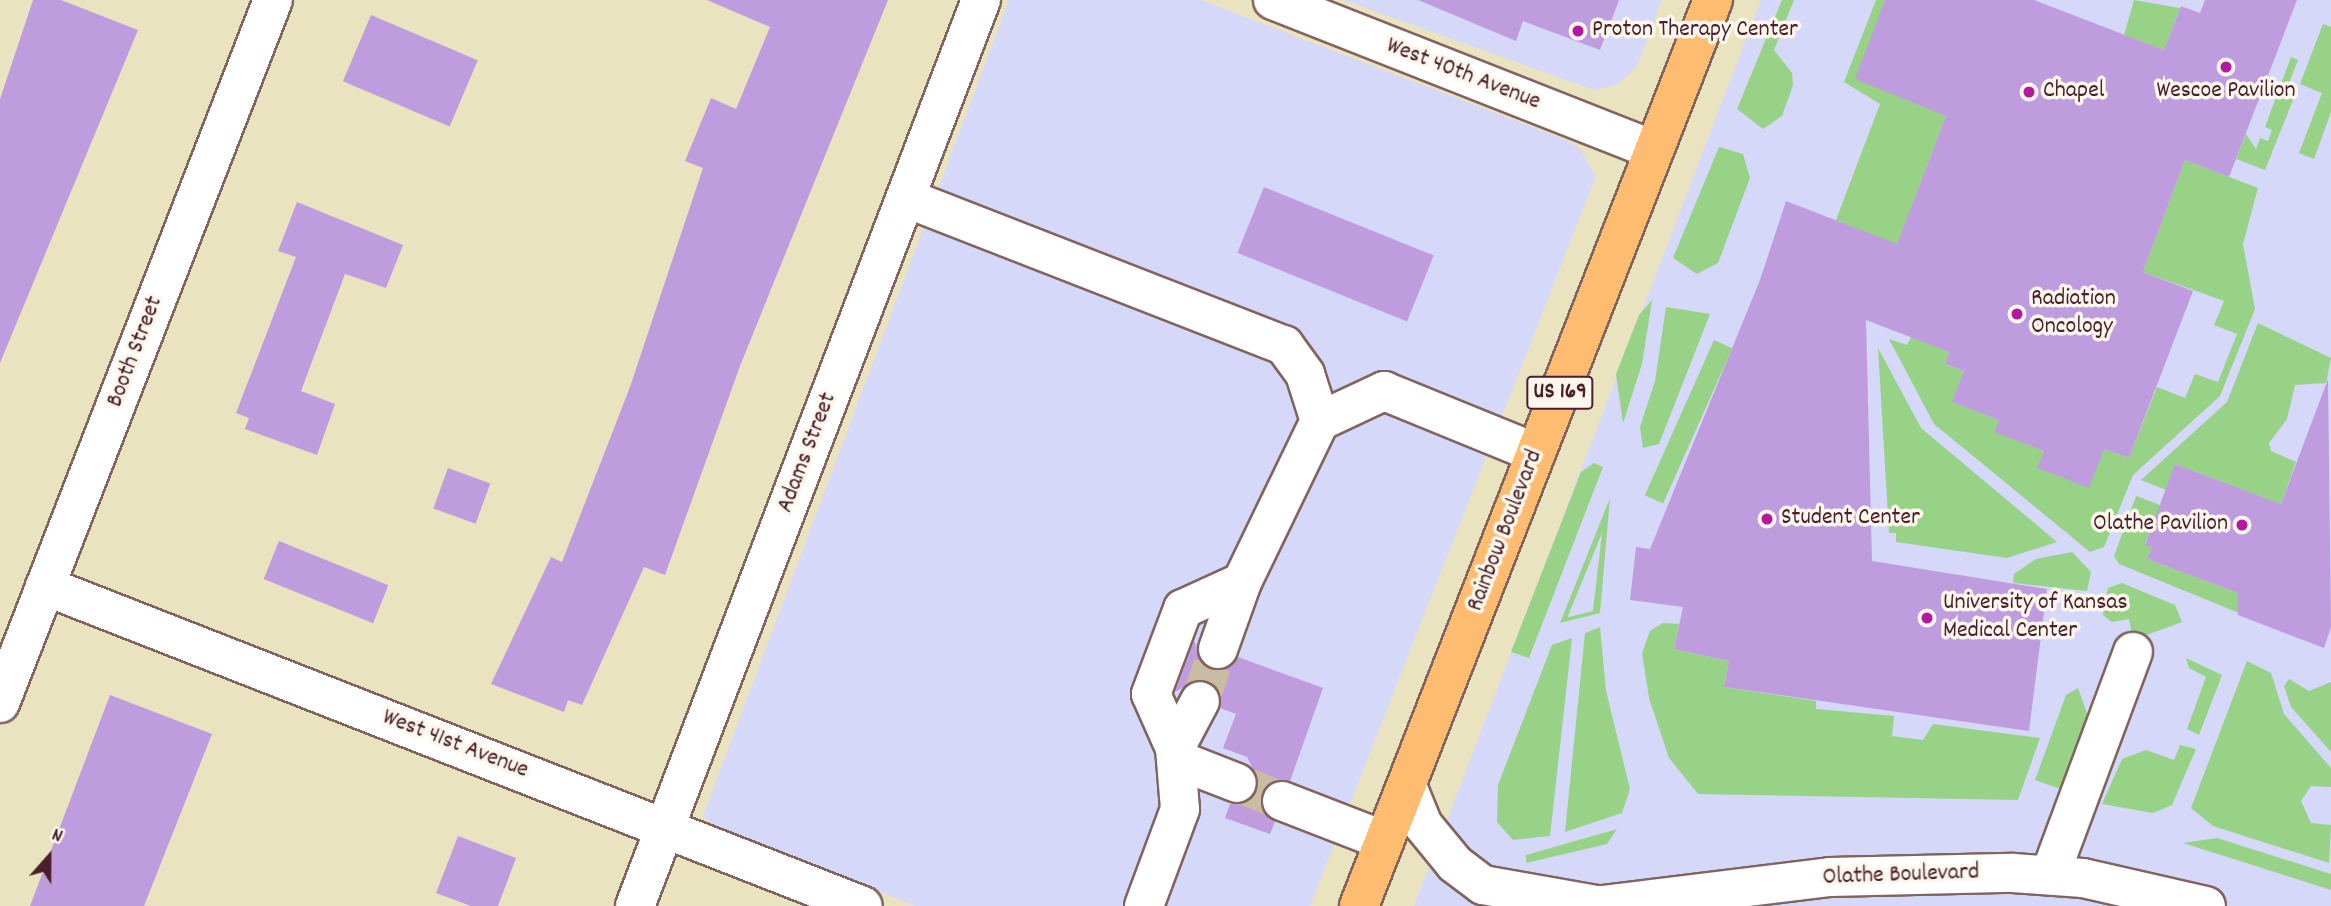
<!DOCTYPE html>
<html>
<head>
<meta charset="utf-8">
<style>
	body { margin:0 }
	#map { position:relative; width:2331px; height:906px; overflow:hidden; background:#eae3c0; font-family:Dekko,sans-serif }
	div>[style] { position:absolute }
	.built>* { inset:0; background:#d5d8f9 }
	.green>* { inset:0; background:#97d286; transform-origin:0 0 }
	.building>* { inset:0; background:#bf9cdd; transform-origin:0 0 }
	.minor-tunnel>* { height:38px; margin-top:-19px; transform-origin:0; background:repeating-linear-gradient(90deg,#cabca2 0 38px,transparent 0 57px) }
	.roads { filter:drop-shadow(2px 0 #82645f) drop-shadow(-2px 0 #82645f) drop-shadow(0 2px #82645f) drop-shadow(0 -2px #82645f) }
	.minor>* { height:38px; margin:-19px; padding:0 19px; transform-origin:19px; border-radius:19px; background:#fff }
	.major>* { height:38px; margin:-19px; padding:0 19px; transform-origin:19px; border-radius:19px; background:#fdbc70 }
	.dots>* { width:19px; height:19px; translate:-50% -50%; box-sizing:border-box; border:4px solid #fbf7ec; border-radius:50% }
	span { translate:-50% -50%; white-space:nowrap; text-align:center; line-height:1.15; -webkit-text-stroke:7px #fbf7ec; paint-order:stroke }
	.shield-label span { padding:2px 5px; background:#fbf7ec; border:2px solid; border-radius:5px; -webkit-text-stroke-width:0 }
	.shield-label { font-size:23px; color:#4a1f2b; font-weight:700 }
	.poi-label { font-size:24px; color:#4a1f2b }
	.left { translate:0 -50%; text-align:left }
	.right { translate:-100% -50%; text-align:right }
	.street-label { font-size:24px; color:#4a1f2b }
	.north { position:absolute; left:14px; top:822px; width:70px; height:70px; -webkit-text-stroke:5px #fbf7ec; paint-order:stroke; rotate:21deg; font-size:19px; font-weight:700; line-height:28px; text-align:center; color:#4a1f2b }
	.north::after { content:''; display:block; margin:auto; width:24px; height:32px; background:#4a1f2b; clip-path:polygon(50% 0,100% 100%,50% 72%,0 100%) }
</style>
</head>
<body>
<div id="map">
	<div class="built">
		<i style="clip-path:polygon(1009px 0,1201px 0,1566px 140px,1580px 149px,1596px 176px,1310px 906px,916px 906px,718px 828px,703px 816px)"></i>
		<i style="clip-path:polygon(1343px 0,1662px 0,1637px 66px,1617px 85px,1594px 90px)"></i>
		<i style="clip-path:polygon(1761px 0,2331px 0,2331px 906px,1414px 906px)"></i>
	</div>
	<div class="green">
		<i style="clip-path:polygon(1782px 0,1794px 0,1774px 50px,1792px 73px,1793px 85px,1782px 116px,1763px 129px,1737px 109px)"></i>
		<i style="clip-path:polygon(1876px 0,1885px 0,1946px 116px,1893px 255px,1843px 237px,1847px 225px,1836px 220px,1880px 104px,1844px 82px)"></i>
		<i style="clip-path:polygon(2134px 0,2180px 8px,2164px 50px,2124px 35px)"></i>
		<i style="clip-path:polygon(2323px 24px,2331px 27px,2331px 112px,2314px 159px,2299px 153px,2322px 93px,2300px 84px)"></i>
		<i style="clip-path:polygon(2291px 57px,2298px 60px,2286px 91px,2295px 95px,2265px 170px,2236px 159px,2246px 134px,2256px 149px,2260px 138px,2268px 141px,2272px 130px,2265px 127px)"></i>
		<i style="clip-path:polygon(1719px 147px,1743px 154px,1750px 178px,1718px 263px,1697px 274px,1673px 258px)"></i>
		<i style="clip-path:polygon(2185px 160px,2258px 188px,2243px 244px,2255px 309px,2220px 396px,2133px 475px,2104px 547px,2090px 552px,1934px 424px,1889px 339px,1907px 345px,1911px 337px,1949px 352px,1945px 364px,1964px 371px,1953px 402px,1999px 420px,1995px 431px,2044px 451px,2038px 467px,2104px 449px,2129px 458px,2157px 387px,2185px 398px,2195px 374px,2218px 382px,2237px 334px,2214px 325px,2224px 301px,2143px 272px)"></i>
		<i style="clip-path:polygon(1652px 300px,1642px 364px,1623px 423px,1616px 374px,1639px 315px)"></i>
		<i style="clip-path:polygon(1666px 307px,1710px 314px,1659px 444px,1643px 448px,1640px 427px,1655px 381px)"></i>
		<i style="clip-path:polygon(2258px 323px,2331px 358px,2326px 383px,2295px 385px,2287px 419px,2269px 443px,2271px 451px,2296px 462px,2281px 504px,2175px 464px,2166px 490px,2141px 480px,2227px 402px)"></i>
		<i style="left:1714px;top:340px;width:20px;height:170px;rotate:24deg"></i>
		<i style="clip-path:polygon(1878px 348px,1921px 428px,2057px 542px,2007px 558px,1896px 542px,1896px 533px,1889px 533px)"></i>
		<i style="clip-path:polygon(1594px 463px,1603px 467px,1529px 658px,1511px 652px,1581px 472px)"></i>
		<i style="clip-path:polygon(2136px 496px,2160px 505px,2145px 544px,2152px 547px,2147px 559px,2238px 593px,2239px 613px,2119px 564px,2114px 556px)"></i>
		<i style="clip-path:polygon(evenodd,1610px 498px,1600px 613px,1560px 623px,1610px 498px,1602px 533px,1593px 611px,1569px 617px,1568px 616px,1602px 533px)"></i>
		<i style="clip-path:polygon(2072px 552px,2091px 572px,2087px 591px,2013px 583px,2014px 574px,2036px 559px)"></i>
		<i style="clip-path:polygon(2122px 583px,2175px 605px,2182px 622px,2133px 640px,2129px 619px,2112px 622px,2103px 615px,2108px 588px)"></i>
		<i style="clip-path:polygon(1663px 623px,1679px 624px,1674px 649px,1729px 661px,1724px 687px,1816px 701px,1816px 709px,1894px 716px,1892px 736px,1923px 740px,1933px 724px,2040px 738px,2018px 800px,1698px 794px,1669px 758px,1649px 698px,1642px 653px,1650px 631px)"></i>
		<i style="clip-path:polygon(1600px 627px,1606px 691px,1630px 789px,1622px 813px,1565px 832px,1585px 633px)"></i>
		<i style="clip-path:polygon(1572px 638px,1550px 836px,1513px 840px,1497px 822px,1498px 785px,1552px 645px)"></i>
		<i style="clip-path:polygon(2186px 658px,2222px 675px,2199px 735px,2187px 729px,2206px 677px,2189px 668px)"></i>
		<i style="clip-path:polygon(2247px 661px,2271px 673px,2284px 714px,2331px 768px,2331px 787px,2311px 786px,2301px 801px,2311px 823px,2331px 825px,2329px 863px,2213px 826px,2191px 808px)"></i>
		<i style="clip-path:polygon(2289px 679px,2309px 691px,2331px 682px,2331px 752px,2291px 707px,2284px 686px)"></i>
		<i style="clip-path:polygon(2078px 688px,2089px 719px,2063px 790px,2035px 780px,2066px 695px)"></i>
		<i style="clip-path:polygon(2180px 745px,2196px 749px,2172px 805px,2153px 813px,2102px 804px,2122px 759px,2146px 750px,2174px 760px)"></i>
		<i style="clip-path:polygon(1617px 829px,1607px 844px,1526px 863px,1526px 855px)"></i>
		<i style="clip-path:polygon(2217px 838px,2331px 874px,2331px 890px,2183px 843px)"></i>
	</div>
	<div class="building">
		<i style="clip-path:polygon(33px 0,61px 0,138px 30px,0 363px,0 99px)"></i>
		<i style="clip-path:polygon(707px 0,888px 0,740px 366px,665px 575px,644px 567px,582px 705px,568px 700px,564px 712px,491px 684px,551px 557px,562px 562px,630px 387px,703px 168px,685px 161px,711px 98px,736px 109px,770px 27px)"></i>
		<i style="clip-path:polygon(1418px 0,1619px 0,1600px 50px,1523px 21px,1516px 41px)"></i>
		<i style="clip-path:polygon(1885px 0,2034px 0,2164px 50px,2181px 6px,2200px 13px,2205px 0,2297px 0,2229px 177px,2185px 160px,2143px 272px,2193px 291px,2129px 458px,2104px 449px,2089px 488px,2037px 468px,2044px 451px,1994px 432px,1999px 420px,1952px 402px,1964px 371px,1945px 364px,1949px 352px,1866px 320px,1872px 561px,2047px 589px,2029px 731px,1724px 687px,1729px 661px,1674px 649px,1683px 607px,1630px 600px,1636px 547px,1650px 549px,1760px 280px,1786px 201px,1897px 244px,1946px 116px,1855px 79px)"></i>
		<i style="left:371px;top:15px;width:116px;height:72px;rotate:23deg"></i>
		<i style="left:1264px;top:187px;width:183px;height:71px;rotate:22deg"></i>
		<i style="clip-path:polygon(297px 202px,403px 245px,386px 288px,345px 274px,301px 391px,335px 404px,317px 455px,245px 429px,249px 418px,236px 413px,296px 257px,278px 251px)"></i>
		<i style="clip-path:polygon(2328px 379px,2331px 627px,2324px 648px,2238px 615px,2238px 593px,2147px 559px,2152px 547px,2145px 545px,2175px 464px,2281px 504px)"></i>
		<i style="left:448px;top:468px;width:45px;height:43px;rotate:20deg"></i>
		<i style="left:279px;top:541px;width:118px;height:41px;rotate:22deg"></i>
		<i style="clip-path:polygon(1194px 641px,1210px 669px,1223px 670px,1238px 657px,1323px 688px,1290px 781px,1269px 784px,1261px 794px,1265px 814px,1275px 822px,1270px 834px,1225px 818px,1230px 804px,1251px 800px,1258px 779px,1247px 757px,1223px 748px,1236px 714px,1220px 708px,1218px 689px,1199px 679px,1175px 692px)"></i>
		<i style="clip-path:polygon(110px 695px,212px 734px,144px 906px,30px 906px)"></i>
		<i style="clip-path:polygon(458px 836px,516px 858px,498px 906px,471px 906px,436px 893px)"></i>
	</div>
	<div class="minor-tunnel">
		<i style="left:1200px;top:701px;width:55px;rotate:-70.9deg"></i>
		<i style="left:1237px;top:783px;width:48px;rotate:21.8deg"></i>
	</div>
	<div class="roads">
		<div class="minor">
			<i style="left:1273px;top:0;width:409px;rotate:21.5deg"></i>
			<i style="left:906px;top:198px;width:406px;rotate:21.3deg"></i>
			<i style="left:1284px;top:345px;width:36px;rotate:54deg"></i>
			<i style="left:1305px;top:374px;width:49px;rotate:72.3deg"></i>
			<i style="left:45px;top:586px;width:878px;rotate:21.37deg"></i>
			<i style="left:1218px;top:649px;width:71px;rotate:-70.3deg"></i>
			<i style="left:0;top:703px;width:754px;rotate:-68.78deg"></i>
			<i style="left:1175px;top:748px;width:53px;rotate:-62deg"></i>
			<i style="left:1178px;top:760px;width:63px;rotate:21.3deg"></i>
			<i style="left:1407px;top:786px;width:42px;rotate:67.7deg"></i>
			<i style="left:1423px;top:825px;width:50px;rotate:50.6deg"></i>
			<i style="left:1455px;top:864px;width:35px;rotate:37deg"></i>
			<i style="left:1483px;top:885px;width:115px;rotate:10deg"></i>
			<i style="left:1282px;top:801px;width:110px;rotate:21.2deg"></i>
			<i style="left:2050px;top:875px;width:238px;rotate:-69.6deg"></i>
			<i style="left:635px;top:906px;width:970px;rotate:-69.1deg"></i>
			<i style="left:1144px;top:906px;width:103px;rotate:-69.6deg"></i>
			<i style="left:1180px;top:809px;width:61px;rotate:-94.7deg"></i>
			<i style="left:1175px;top:748px;width:59px;rotate:-114deg"></i>
			<i style="left:1151px;top:694px;width:91px;rotate:-69.4deg"></i>
			<i style="left:1183px;top:609px;width:65px;rotate:-24.6deg"></i>
			<i style="left:1242px;top:582px;width:179px;rotate:-64.2deg"></i>
			<i style="left:1320px;top:421px;width:71px;rotate:-25.1deg"></i>
			<i style="left:1384px;top:391px;width:164px;rotate:22.2deg"></i>
			<i style="left:1594px;top:906px;width:238px;rotate:-7deg"></i>
			<i style="left:1830px;top:877px;width:183px;rotate:-1.3deg"></i>
			<i style="left:2013px;top:873px;width:70px;rotate:4.1deg"></i>
			<i style="left:2083px;top:878px;width:126px;rotate:12.8deg"></i>
		</div>
		<div class="major">
			<i style="left:1359px;top:906px;width:973px;rotate:-68.66deg"></i>
		</div>
	</div>
	<div class="dots">
		<i style="left:1578px;top:31px;background:#b5179e"></i>
		<i style="left:2226px;top:67px;background:#b5179e"></i>
		<i style="left:2029px;top:92px;background:#b5179e"></i>
		<i style="left:2017px;top:314px;background:#b5179e"></i>
		<i style="left:1767px;top:519px;background:#b5179e"></i>
		<i style="left:2242px;top:525px;background:#b5179e"></i>
		<i style="left:1927px;top:618px;background:#b5179e"></i>
	</div>
	<div class="shield-label">
		<span style="left:1560px;top:393px">US 169</span>
	</div>
	<div class="poi-label">
		<span class="left" style="left:1592px;top:31px">Proton Therapy Center</span>
		<span class="left" style="left:2043px;top:92px">Chapel</span>
		<span style="left:2226px;top:92px">Wescoe Pavilion</span>
		<span class="left" style="left:2031px;top:314px">Radiation<br>Oncology</span>
		<span class="left" style="left:1781px;top:519px">Student Center</span>
		<span class="right" style="left:2228px;top:525px">Olathe Pavilion</span>
		<span class="left" style="left:1943px;top:618px">University of Kansas<br>Medical Center</span>
	</div>
	<div class="street-label">
		<span style="left:1463px;top:75px;rotate:21deg">West 40th Avenue</span>
		<span style="left:136px;top:352px;rotate:-69deg">Booth Street</span>
		<span style="left:808px;top:453px;rotate:-69deg">Adams Street</span>
		<span style="left:1506px;top:531px;rotate:-69deg">Rainbow Boulevard</span>
		<span style="left:455px;top:745px;rotate:21deg">West 41st Avenue</span>
		<span style="left:1901px;top:876px;rotate:-2deg">Olathe Boulevard</span>
	</div>
	<div class="north">N</div>
</div>
</body>
</html>
